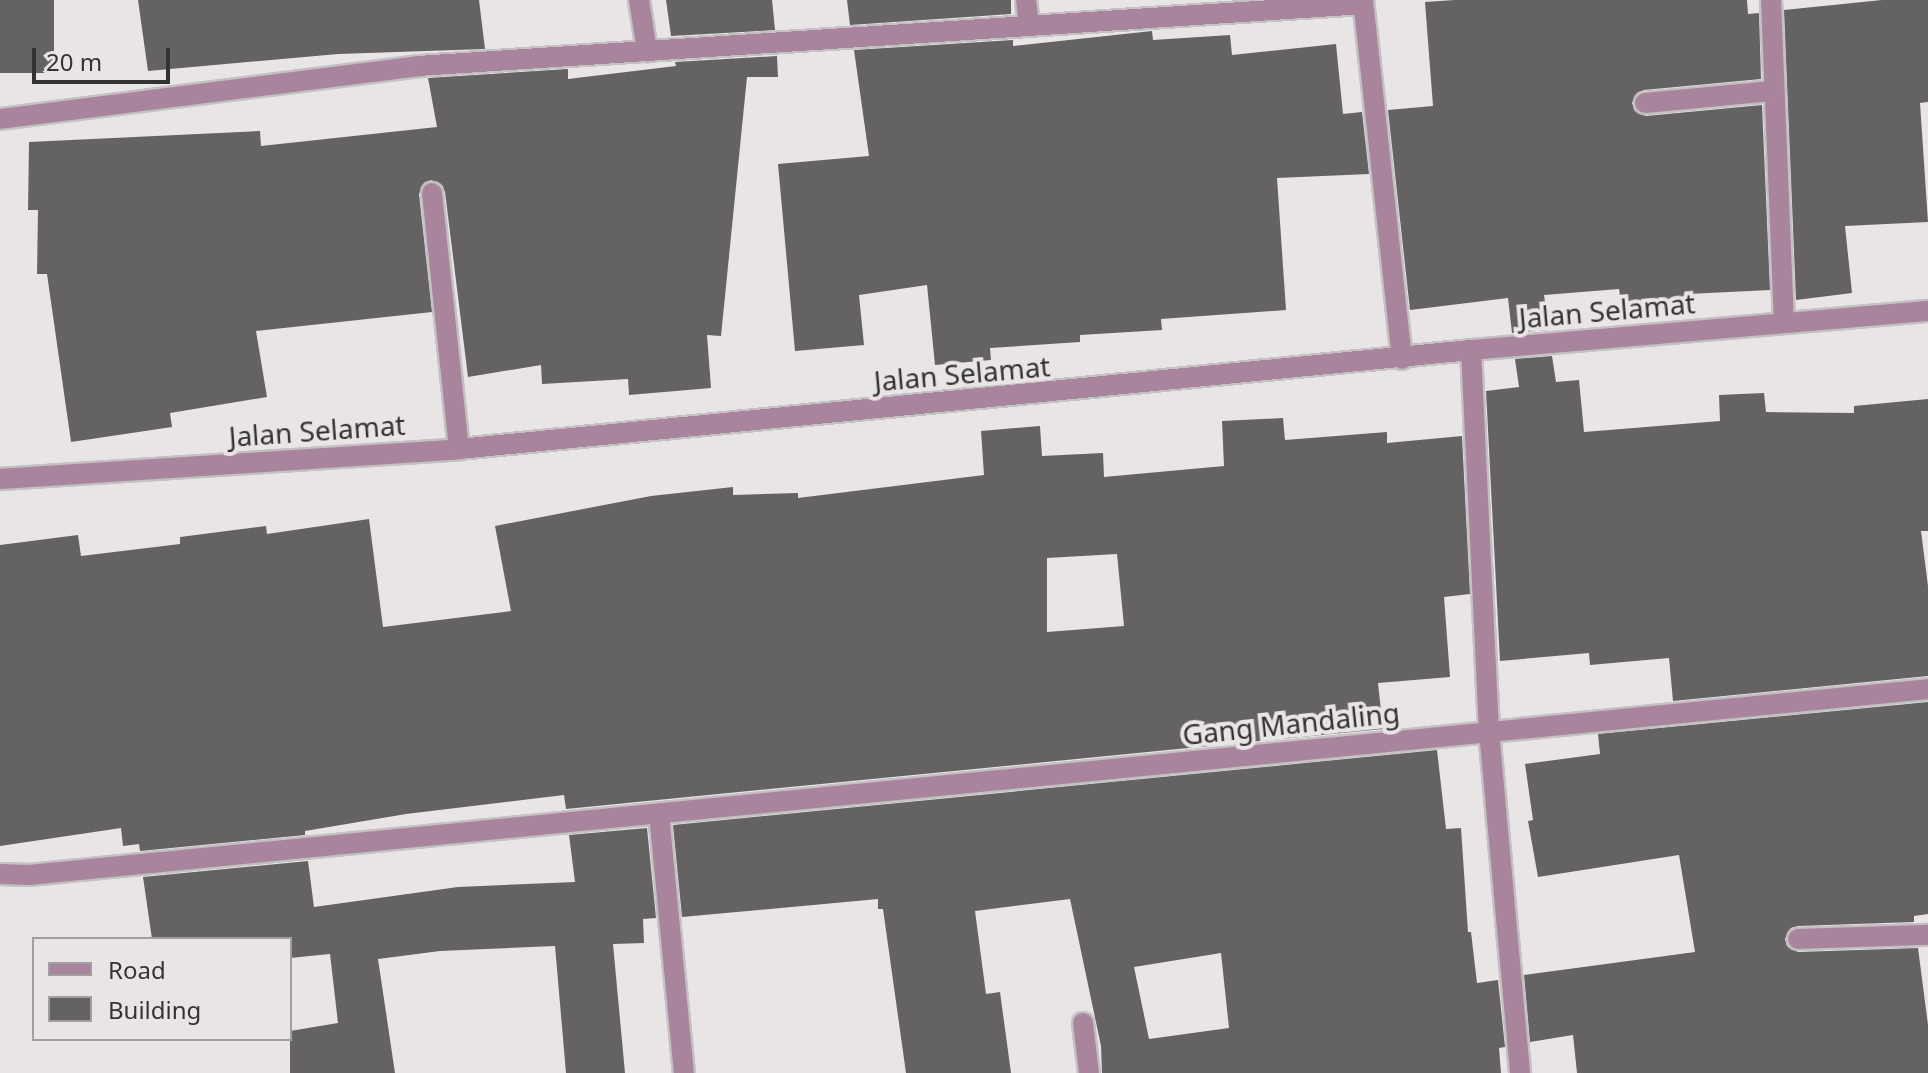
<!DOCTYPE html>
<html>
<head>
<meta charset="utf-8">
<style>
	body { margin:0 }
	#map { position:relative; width:1928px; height:1073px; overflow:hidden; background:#e9e5e7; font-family:"Noto Sans",sans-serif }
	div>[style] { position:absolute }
	.building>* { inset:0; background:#656264; transform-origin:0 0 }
	.roads { filter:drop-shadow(2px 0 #c5c1c3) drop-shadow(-2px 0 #c5c1c3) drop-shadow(0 2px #c5c1c3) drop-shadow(0 -2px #c5c1c3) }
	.minor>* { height:20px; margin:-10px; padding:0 10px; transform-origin:10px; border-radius:10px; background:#a8859c }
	span { translate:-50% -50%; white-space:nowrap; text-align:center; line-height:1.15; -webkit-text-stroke:8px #e9e5e7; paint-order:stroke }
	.street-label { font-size:28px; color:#343334 }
	.legend { position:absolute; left:32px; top:937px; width:260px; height:104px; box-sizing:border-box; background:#e9e5e7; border:2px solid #a19e9f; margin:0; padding:10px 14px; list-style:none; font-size:24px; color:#343334 }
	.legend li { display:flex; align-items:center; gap:16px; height:40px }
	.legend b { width:40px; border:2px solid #a19e9f }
	.scale { position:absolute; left:32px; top:48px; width:138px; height:36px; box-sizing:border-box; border:4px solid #343334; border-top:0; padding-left:10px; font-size:24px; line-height:28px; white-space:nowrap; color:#343334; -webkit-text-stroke:6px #e9e5e7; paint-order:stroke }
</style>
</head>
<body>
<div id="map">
	<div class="building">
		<i style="left:0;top:0;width:54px;height:73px"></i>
		<i style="clip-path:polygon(138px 0,479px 0,485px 49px,338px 54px,148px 71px)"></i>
		<i style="clip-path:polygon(666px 0,772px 0,775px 30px,671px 36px)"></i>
		<i style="clip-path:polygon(847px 0,1011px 0,1011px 14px,850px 25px)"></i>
		<i style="clip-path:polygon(1455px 0,1747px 0,1748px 14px,1759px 13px,1761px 79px,1644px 90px,1637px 93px,1632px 103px,1635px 111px,1646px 116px,1762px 105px,1770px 290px,1688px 294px,1690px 305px,1623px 314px,1619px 289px,1544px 295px,1549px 330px,1512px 333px,1508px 298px,1410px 310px,1388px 110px,1433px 106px,1425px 2px)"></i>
		<i style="clip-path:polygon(1882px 0,1928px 0,1928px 102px,1920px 103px,1928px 222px,1845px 226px,1852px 293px,1796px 300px,1784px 10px)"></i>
		<i style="clip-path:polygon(1152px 31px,1153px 40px,1230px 35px,1232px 55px,1336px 44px,1343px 114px,1362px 112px,1369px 174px,1277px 178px,1286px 310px,1161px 319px,1162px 330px,1080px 335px,1080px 342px,990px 348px,991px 360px,935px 365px,927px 285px,859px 295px,864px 345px,795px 351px,778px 164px,869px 156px,854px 50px,1013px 40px,1013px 46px)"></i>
		<i style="clip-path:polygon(777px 56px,778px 77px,747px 77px,721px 336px,707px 335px,711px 388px,629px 395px,628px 379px,542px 384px,541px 365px,468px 377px,445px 192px,442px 185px,431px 180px,424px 183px,419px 194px,432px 312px,256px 331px,267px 397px,170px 413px,172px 427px,71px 442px,47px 274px,37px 274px,38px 210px,28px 210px,29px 142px,260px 131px,261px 146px,437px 127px,428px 78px,568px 69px,568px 79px,676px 66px,675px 62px)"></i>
		<i style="clip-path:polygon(1552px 356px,1556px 382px,1579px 380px,1584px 432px,1720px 421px,1719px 395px,1764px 393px,1766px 412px,1854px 413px,1854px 406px,1928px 399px,1928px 531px,1921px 531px,1928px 586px,1928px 676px,1673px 701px,1669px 658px,1590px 665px,1589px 653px,1500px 661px,1486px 391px,1519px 387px,1515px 359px)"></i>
		<i style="clip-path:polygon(evenodd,1283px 418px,1285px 440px,1387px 432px,1387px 443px,1462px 436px,1470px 594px,1444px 597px,1450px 677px,1378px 683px,1383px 729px,566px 809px,564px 795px,406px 814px,305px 831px,305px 835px,140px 851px,139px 844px,123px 846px,121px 828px,0 846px,0 545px,78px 535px,81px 556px,180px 544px,180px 537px,266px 526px,267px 534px,369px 519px,383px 627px,511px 611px,495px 526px,651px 496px,733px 487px,733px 495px,798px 493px,798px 498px,984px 475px,981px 431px,1040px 426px,1042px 456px,1103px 453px,1104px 477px,1224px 466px,1222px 421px,1283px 418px,1117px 554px,1124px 626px,1047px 632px,1047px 558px,1117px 554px)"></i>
		<i style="clip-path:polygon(1928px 702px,1928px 914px,1914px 916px,1914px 922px,1798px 926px,1791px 928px,1785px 939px,1787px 946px,1798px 952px,1918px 948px,1928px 1025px,1928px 1073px,1577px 1073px,1573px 1035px,1530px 1042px,1524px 975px,1695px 952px,1679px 855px,1538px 877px,1528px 821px,1533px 820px,1525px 764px,1600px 754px,1598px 734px)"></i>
		<i style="clip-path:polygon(evenodd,1437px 750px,1446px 829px,1461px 828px,1468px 932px,1471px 932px,1477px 983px,1498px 980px,1505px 1047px,1499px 1048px,1501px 1073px,1102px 1073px,1101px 1046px,1070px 899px,975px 911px,986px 994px,1000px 992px,1011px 1073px,906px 1073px,883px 909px,878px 909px,878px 899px,682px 917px,673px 825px,1437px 750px,1221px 953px,1229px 1028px,1149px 1039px,1134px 967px,1221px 953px)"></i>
		<i style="clip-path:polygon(647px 828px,656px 918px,643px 919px,644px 943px,613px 944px,625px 1073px,566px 1073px,555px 946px,440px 951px,378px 959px,395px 1073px,290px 1073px,290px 1031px,338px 1023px,330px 954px,290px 958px,290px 939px,152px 939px,143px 877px,308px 861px,314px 907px,458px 887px,575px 882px,569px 835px)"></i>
	</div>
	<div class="roads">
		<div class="minor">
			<i style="left:639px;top:0;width:52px;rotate:81.1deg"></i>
			<i style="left:1026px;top:0;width:26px;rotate:83deg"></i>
			<i style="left:1363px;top:0;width:361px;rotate:83.8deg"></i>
			<i style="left:1771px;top:0;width:323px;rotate:87.7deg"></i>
			<i style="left:1645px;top:103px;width:128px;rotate:-5.4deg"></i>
			<i style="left:0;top:119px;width:421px;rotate:-7.2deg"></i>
			<i style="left:418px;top:66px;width:947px;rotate:-3.75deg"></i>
			<i style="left:432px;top:193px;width:257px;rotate:84deg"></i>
			<i style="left:1471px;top:350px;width:381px;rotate:87.3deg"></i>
			<i style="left:1489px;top:731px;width:343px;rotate:84.8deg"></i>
			<i style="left:0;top:479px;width:460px;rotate:-3.7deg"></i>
			<i style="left:459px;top:449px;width:1017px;rotate:-5.59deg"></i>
			<i style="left:1471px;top:350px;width:459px;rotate:-4.9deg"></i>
			<i style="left:659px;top:814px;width:260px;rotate:84.5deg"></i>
			<i style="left:0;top:874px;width:29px;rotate:2deg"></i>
			<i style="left:29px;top:875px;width:1908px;rotate:-5.59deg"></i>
			<i style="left:1798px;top:939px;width:130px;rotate:-1.8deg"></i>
			<i style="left:1083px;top:1023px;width:50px;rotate:83.2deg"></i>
		</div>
	</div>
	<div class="street-label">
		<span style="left:1607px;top:310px;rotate:-5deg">Jalan Selamat</span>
		<span style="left:962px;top:373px;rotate:-5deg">Jalan Selamat</span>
		<span style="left:317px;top:430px;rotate:-4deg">Jalan Selamat</span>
		<span style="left:1291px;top:723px;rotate:-6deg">Gang Mandaling</span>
	</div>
	<ul class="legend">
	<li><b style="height:10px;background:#a8859c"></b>Road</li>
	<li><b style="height:22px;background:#656264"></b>Building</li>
	</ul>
	<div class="scale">20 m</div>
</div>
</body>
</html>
